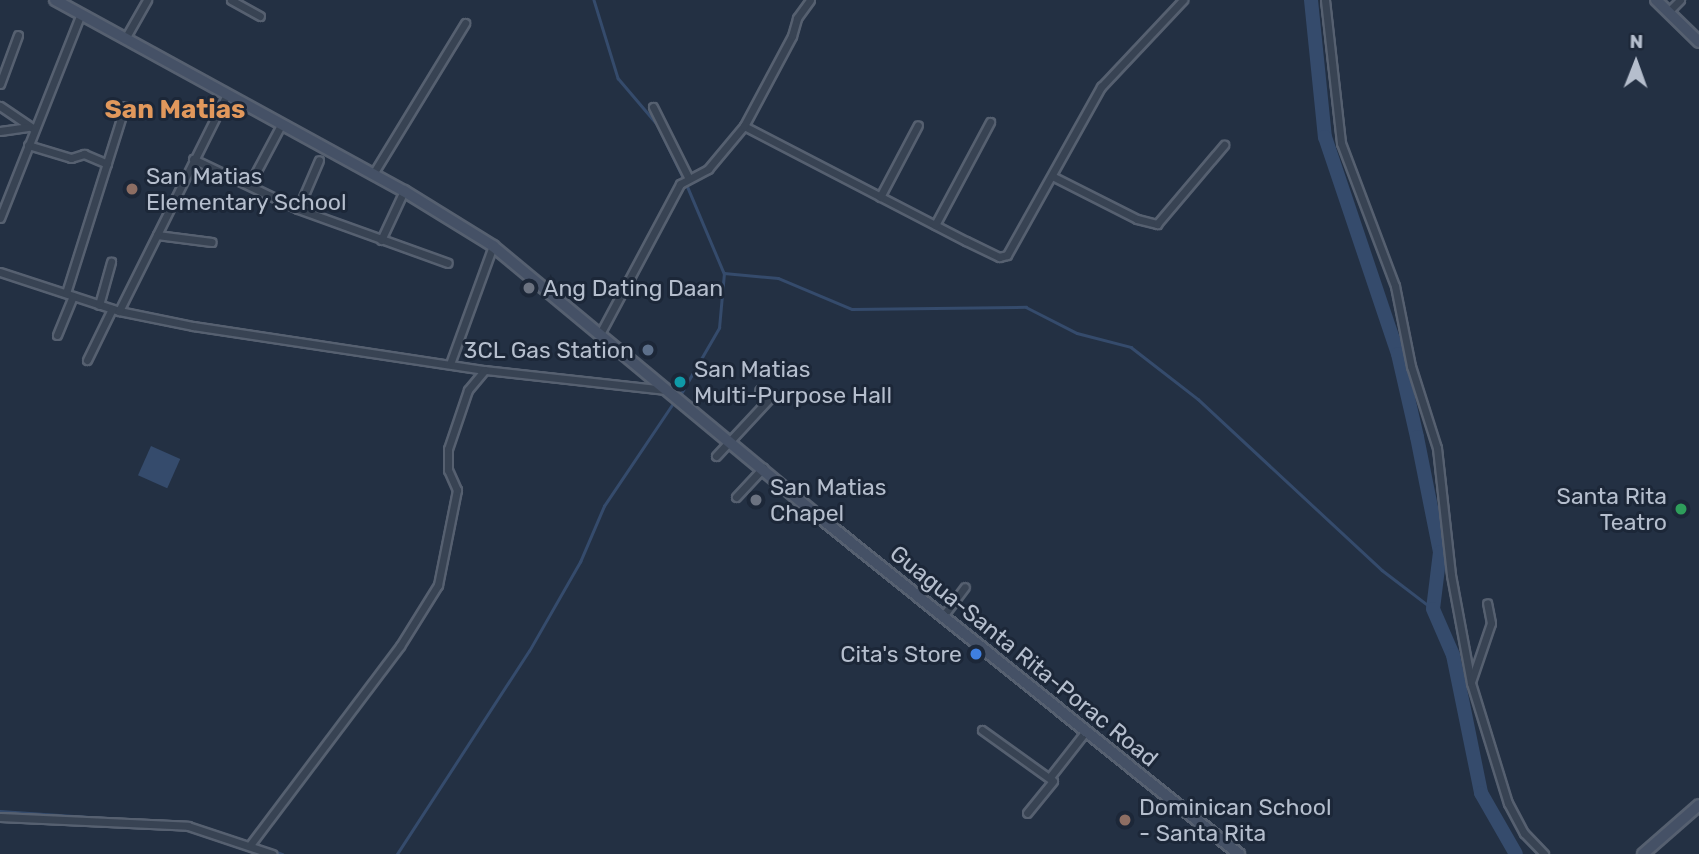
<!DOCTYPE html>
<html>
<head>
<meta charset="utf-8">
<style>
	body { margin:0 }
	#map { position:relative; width:1699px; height:854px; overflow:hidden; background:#233043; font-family:Rubik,sans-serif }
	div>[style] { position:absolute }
	.water>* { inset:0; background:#354b6c; transform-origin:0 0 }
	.stream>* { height:2.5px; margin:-1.25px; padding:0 1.25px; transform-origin:1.25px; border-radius:1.25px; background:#354b6c }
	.river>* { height:14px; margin:-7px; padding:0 7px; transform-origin:7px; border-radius:7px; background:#354b6c }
	.roads { filter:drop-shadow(2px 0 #566070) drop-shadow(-2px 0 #566070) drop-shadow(0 2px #566070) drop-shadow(0 -2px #566070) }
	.street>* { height:7px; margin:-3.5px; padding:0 3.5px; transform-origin:3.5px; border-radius:3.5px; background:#384353 }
	.secondary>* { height:10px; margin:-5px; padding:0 5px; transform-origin:5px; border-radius:5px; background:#455166 }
	.dots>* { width:19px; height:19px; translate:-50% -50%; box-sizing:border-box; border:4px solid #1c2738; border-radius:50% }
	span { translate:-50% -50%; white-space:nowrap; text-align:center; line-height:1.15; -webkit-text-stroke:6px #1c2738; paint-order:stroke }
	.poi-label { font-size:23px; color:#b5becd }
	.left { translate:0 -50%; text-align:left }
	.right { translate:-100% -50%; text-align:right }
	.street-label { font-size:23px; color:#b5becd }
	.quarter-label { font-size:26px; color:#e1985c; font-weight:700 }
	.north { position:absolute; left:1601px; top:28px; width:70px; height:70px; -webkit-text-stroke:5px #1c2738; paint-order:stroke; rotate:1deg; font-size:19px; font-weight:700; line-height:28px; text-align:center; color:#b5becd }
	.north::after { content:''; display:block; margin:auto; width:24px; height:32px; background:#b5becd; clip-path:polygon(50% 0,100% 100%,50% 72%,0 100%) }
</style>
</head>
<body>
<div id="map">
	<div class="water">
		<i style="left:151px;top:446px;width:32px;height:32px;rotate:24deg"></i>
	</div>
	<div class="stream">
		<i style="left:594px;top:0;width:82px;rotate:72.9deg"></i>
		<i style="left:618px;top:78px;width:60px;rotate:49.7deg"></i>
		<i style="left:657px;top:124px;width:59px;rotate:63.9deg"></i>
		<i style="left:686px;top:183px;width:98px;rotate:67.1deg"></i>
		<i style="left:724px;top:273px;width:54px;rotate:5.3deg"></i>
		<i style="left:778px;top:278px;width:80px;rotate:22.7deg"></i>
		<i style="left:852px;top:309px;width:174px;rotate:-0.7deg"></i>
		<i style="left:1026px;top:307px;width:57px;rotate:27deg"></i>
		<i style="left:1077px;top:333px;width:56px;rotate:14.5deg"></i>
		<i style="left:1131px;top:347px;width:85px;rotate:37.8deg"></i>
		<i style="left:1198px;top:399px;width:251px;rotate:42.9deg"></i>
		<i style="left:1382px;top:570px;width:64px;rotate:37.4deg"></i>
		<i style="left:679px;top:397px;width:80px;rotate:-59.9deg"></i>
		<i style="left:719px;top:328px;width:55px;rotate:-84.8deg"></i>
		<i style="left:0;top:811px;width:148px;rotate:3.9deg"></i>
		<i style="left:193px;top:824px;width:56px;rotate:17.8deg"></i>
		<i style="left:255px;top:844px;width:29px;rotate:20deg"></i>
		<i style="left:397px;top:854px;width:242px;rotate:-57deg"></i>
		<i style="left:529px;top:651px;width:103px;rotate:-60.2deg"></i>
		<i style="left:580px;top:562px;width:61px;rotate:-66.8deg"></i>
		<i style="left:604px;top:506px;width:125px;rotate:-56.1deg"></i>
	</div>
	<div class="river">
		<i style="left:1311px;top:0;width:138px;rotate:84.2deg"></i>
		<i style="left:1325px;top:137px;width:229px;rotate:71.4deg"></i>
		<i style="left:1398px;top:354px;width:85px;rotate:77.1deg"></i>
		<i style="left:1417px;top:437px;width:117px;rotate:78.7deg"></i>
		<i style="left:1440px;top:552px;width:57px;rotate:97deg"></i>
		<i style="left:1433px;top:609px;width:50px;rotate:66.5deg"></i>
		<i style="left:1453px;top:655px;width:141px;rotate:78.5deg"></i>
		<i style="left:1481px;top:793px;width:70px;rotate:60.2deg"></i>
	</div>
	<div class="roads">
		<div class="street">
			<i style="left:231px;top:0;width:33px;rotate:29deg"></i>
			<i style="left:1325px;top:0;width:144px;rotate:83.6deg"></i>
			<i style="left:1341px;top:143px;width:153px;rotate:69.3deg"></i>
			<i style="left:1395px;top:286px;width:82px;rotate:78.7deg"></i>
			<i style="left:1411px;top:366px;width:86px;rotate:72.4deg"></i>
			<i style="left:1437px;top:448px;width:128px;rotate:83.7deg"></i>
			<i style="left:1451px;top:575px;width:110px;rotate:79.5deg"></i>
			<i style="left:1471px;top:683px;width:126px;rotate:72.9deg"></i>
			<i style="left:1508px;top:803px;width:34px;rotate:62deg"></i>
			<i style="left:1524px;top:833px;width:29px;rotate:46deg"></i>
			<i style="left:1668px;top:12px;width:17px;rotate:-45deg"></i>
			<i style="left:126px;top:37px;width:43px;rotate:-60.4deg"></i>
			<i style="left:0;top:84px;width:52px;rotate:-69.8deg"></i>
			<i style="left:0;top:106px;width:41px;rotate:34.1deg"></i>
			<i style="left:653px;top:107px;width:80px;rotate:63.4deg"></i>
			<i style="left:744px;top:126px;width:250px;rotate:27.4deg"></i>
			<i style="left:966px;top:241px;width:37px;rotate:26deg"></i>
			<i style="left:999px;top:257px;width:8px;rotate:-14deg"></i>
			<i style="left:1007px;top:255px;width:193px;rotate:-60.8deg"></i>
			<i style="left:1101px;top:87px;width:120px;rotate:-46.7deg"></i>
			<i style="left:0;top:131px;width:28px;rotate:-8deg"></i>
			<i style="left:28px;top:145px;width:45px;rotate:16.8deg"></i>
			<i style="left:71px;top:158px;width:14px;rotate:-17deg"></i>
			<i style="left:84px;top:154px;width:25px;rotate:23deg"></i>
			<i style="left:193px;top:159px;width:116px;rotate:25.5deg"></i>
			<i style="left:298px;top:209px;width:159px;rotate:19.8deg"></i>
			<i style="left:255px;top:174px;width:55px;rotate:-62deg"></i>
			<i style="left:373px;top:174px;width:177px;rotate:-58.6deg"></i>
			<i style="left:1052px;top:176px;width:95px;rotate:26.8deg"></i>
			<i style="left:1137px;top:219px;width:21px;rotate:14deg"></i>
			<i style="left:1157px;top:224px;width:104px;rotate:-49.7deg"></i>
			<i style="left:880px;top:197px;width:81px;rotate:-62.2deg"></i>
			<i style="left:298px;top:209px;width:53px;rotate:-66.8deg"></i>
			<i style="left:0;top:218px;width:220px;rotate:-68.4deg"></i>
			<i style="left:935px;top:225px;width:117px;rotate:-61.9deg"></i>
			<i style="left:157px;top:235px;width:55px;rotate:7.3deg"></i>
			<i style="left:381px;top:240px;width:54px;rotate:-64.9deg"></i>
			<i style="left:0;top:272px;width:125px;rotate:18.1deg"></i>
			<i style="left:119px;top:311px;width:76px;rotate:11.5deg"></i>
			<i style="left:193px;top:326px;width:295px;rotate:8.6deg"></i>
			<i style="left:485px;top:370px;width:183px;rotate:6.3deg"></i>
			<i style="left:66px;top:293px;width:196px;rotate:-72.5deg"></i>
			<i style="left:99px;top:305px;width:45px;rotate:-74.4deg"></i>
			<i style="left:119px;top:311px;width:240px;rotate:-63.5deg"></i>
			<i style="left:601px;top:332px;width:168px;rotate:-61.9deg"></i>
			<i style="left:680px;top:184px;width:32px;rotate:-28deg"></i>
			<i style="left:708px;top:169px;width:56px;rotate:-50.1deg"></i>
			<i style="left:744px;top:126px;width:102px;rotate:-61.9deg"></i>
			<i style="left:792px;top:36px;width:19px;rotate:-74deg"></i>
			<i style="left:797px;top:18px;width:22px;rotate:-54deg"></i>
			<i style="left:57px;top:335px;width:42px;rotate:-67.7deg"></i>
			<i style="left:87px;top:360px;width:57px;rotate:-63.9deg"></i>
			<i style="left:450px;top:364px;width:126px;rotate:-70deg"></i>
			<i style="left:716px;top:456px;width:78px;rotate:-47.1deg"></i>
			<i style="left:769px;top:399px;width:13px;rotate:-138deg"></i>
			<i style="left:736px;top:497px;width:40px;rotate:-47deg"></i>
			<i style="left:943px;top:616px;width:36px;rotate:-53deg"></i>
			<i style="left:1471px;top:682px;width:62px;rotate:-71.3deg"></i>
			<i style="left:1491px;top:623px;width:20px;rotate:-101deg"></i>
			<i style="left:982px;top:730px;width:87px;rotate:35.7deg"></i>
			<i style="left:1053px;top:781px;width:41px;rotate:129.1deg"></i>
			<i style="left:1050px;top:777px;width:58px;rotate:-52deg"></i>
			<i style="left:0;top:817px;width:188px;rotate:2.7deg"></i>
			<i style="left:188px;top:826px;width:89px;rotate:18.4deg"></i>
			<i style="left:250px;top:845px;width:249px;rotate:-53deg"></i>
			<i style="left:400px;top:646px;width:72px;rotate:-58.1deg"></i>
			<i style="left:438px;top:585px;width:97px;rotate:-78.7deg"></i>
			<i style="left:457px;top:490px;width:22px;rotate:-114deg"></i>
			<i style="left:448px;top:470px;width:21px;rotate:-90deg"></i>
			<i style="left:448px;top:449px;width:62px;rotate:-71.3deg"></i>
			<i style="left:468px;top:390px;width:26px;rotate:-50deg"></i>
		</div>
		<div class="secondary">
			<i style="left:55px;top:0;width:398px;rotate:28.7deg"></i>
			<i style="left:404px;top:191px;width:105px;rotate:31.7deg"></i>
			<i style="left:493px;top:246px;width:423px;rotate:39.7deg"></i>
			<i style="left:818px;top:516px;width:540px;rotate:38.76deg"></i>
			<i style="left:1656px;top:0;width:60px;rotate:44.3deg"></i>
			<i style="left:1643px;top:854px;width:74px;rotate:-41.2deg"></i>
		</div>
	</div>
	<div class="dots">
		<i style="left:132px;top:189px;background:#8d6e63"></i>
		<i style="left:529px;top:288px;background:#6b7280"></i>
		<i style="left:648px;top:350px;background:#5c6f8a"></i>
		<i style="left:680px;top:382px;background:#0f9aa8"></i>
		<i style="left:756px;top:500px;background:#6b7280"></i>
		<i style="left:1681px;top:509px;background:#2e9e5b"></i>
		<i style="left:976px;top:654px;background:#3f7fe0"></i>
		<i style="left:1125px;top:820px;background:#8d6e63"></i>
	</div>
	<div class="poi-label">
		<span class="left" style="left:146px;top:189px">San Matias<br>Elementary School</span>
		<span class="left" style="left:543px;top:288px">Ang Dating Daan</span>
		<span class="right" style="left:634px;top:350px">3CL Gas Station</span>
		<span class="left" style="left:694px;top:382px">San Matias<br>Multi-Purpose Hall</span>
		<span class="left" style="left:770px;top:500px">San Matias<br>Chapel</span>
		<span class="right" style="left:1667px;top:509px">Santa Rita<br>Teatro</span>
		<span class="right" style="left:962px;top:654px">Cita's Store</span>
		<span class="left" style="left:1139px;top:820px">Dominican School<br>- Santa Rita</span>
	</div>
	<div class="street-label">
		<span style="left:1024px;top:656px;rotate:39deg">Guagua-Santa Rita-Porac Road</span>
	</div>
	<div class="quarter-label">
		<span style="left:175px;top:110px">San Matias</span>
	</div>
	<div class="north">N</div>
</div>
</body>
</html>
